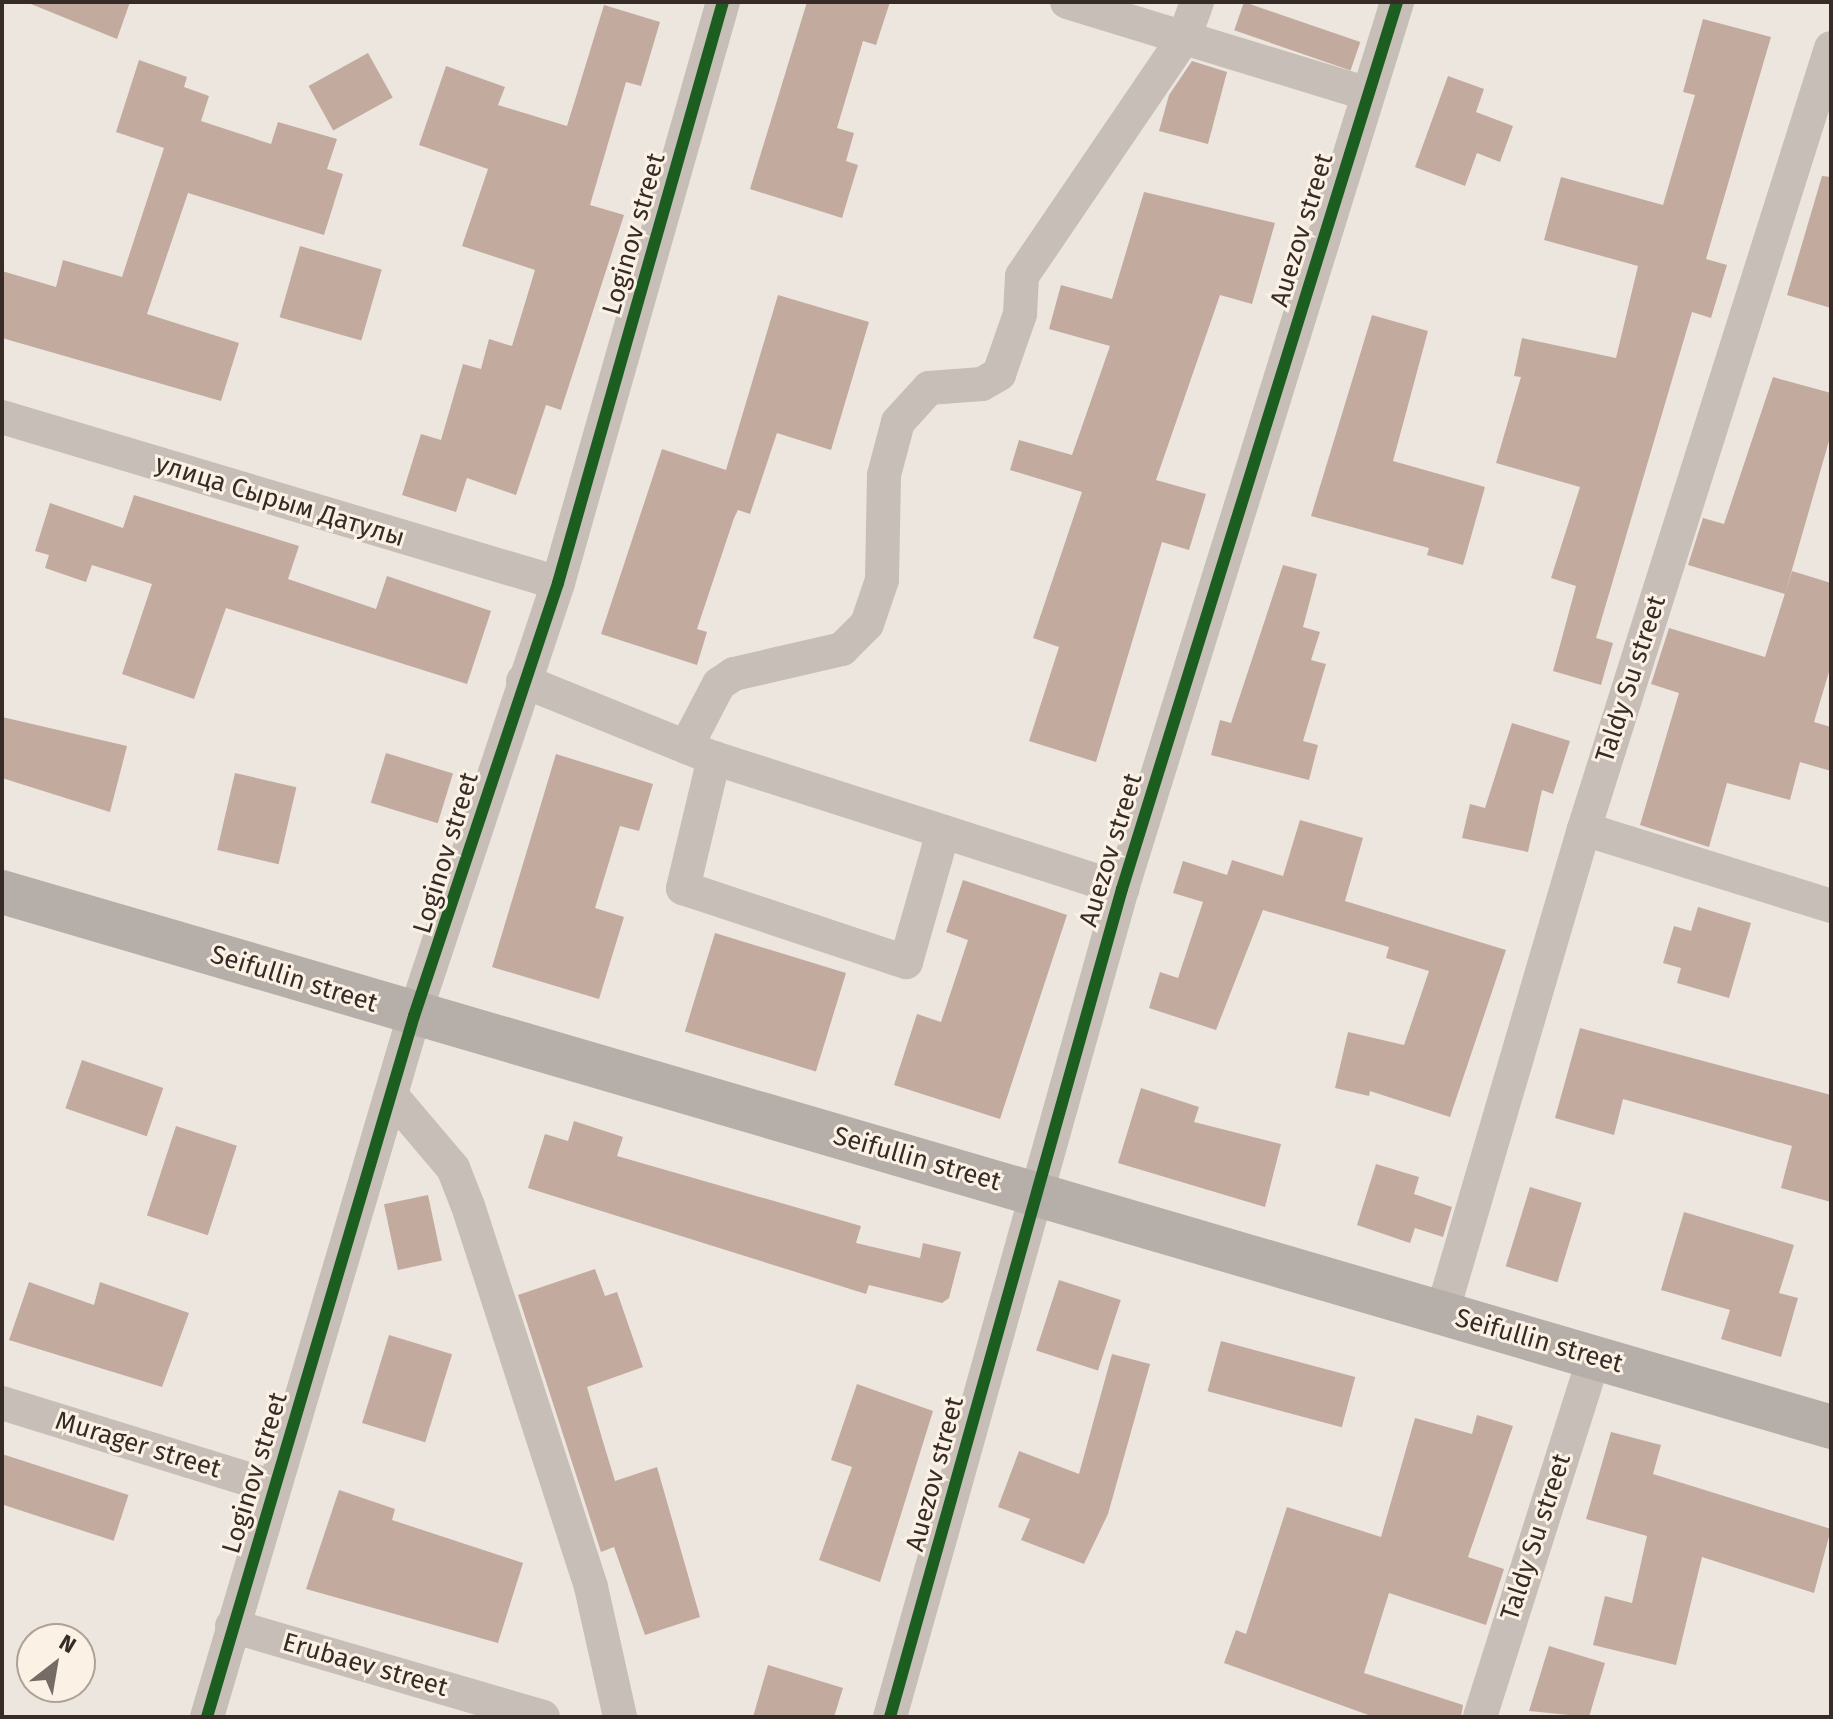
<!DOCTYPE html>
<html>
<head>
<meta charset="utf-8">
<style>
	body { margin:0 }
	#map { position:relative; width:1833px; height:1719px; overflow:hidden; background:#ede6de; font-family:"Fira Sans",sans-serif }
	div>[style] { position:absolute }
	.building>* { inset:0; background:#c2aa9e; transform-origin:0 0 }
	.street>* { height:34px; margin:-17px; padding:0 17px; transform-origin:17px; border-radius:17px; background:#c6beb7 }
	.secondary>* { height:44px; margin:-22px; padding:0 22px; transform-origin:22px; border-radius:22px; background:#b6aea8 }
	.cycleway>* { height:12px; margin:-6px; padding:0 6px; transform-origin:6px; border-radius:6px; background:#1b5e20 }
	span { translate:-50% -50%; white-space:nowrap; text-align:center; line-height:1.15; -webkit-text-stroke:6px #fbf1e4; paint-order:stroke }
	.street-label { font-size:26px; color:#362b26 }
	.frame { position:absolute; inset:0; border:4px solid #362b26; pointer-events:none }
	.north { position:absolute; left:16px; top:1623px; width:80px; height:80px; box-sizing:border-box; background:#fbf1e4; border:2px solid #aca298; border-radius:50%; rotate:31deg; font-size:22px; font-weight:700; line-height:32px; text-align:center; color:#362b26 }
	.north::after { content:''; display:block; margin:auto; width:28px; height:36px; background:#766c66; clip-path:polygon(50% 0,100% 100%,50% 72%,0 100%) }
</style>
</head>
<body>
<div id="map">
	<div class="building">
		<i style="clip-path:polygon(26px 2px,130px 2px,117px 39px)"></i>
		<i style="clip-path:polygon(807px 2px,890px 2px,876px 45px,863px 41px,837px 128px,854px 133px,846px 161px,858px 165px,842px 218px,750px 189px)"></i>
		<i style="left:1244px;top:2px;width:123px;height:30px;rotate:19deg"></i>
		<i style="clip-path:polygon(604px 5px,660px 22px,641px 86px,626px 82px,590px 205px,624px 215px,561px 410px,546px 405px,516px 495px,467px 478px,456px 512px,402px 495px,421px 434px,441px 440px,463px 364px,481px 369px,489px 339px,512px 346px,535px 270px,462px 246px,488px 169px,419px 145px,446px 66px,505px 87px,498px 105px,567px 126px)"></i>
		<i style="clip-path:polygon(1703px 19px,1771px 37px,1706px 259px,1727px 265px,1711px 318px,1692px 312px,1596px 638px,1613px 643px,1601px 685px,1553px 671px,1576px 586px,1551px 578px,1580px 487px,1496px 463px,1521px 377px,1514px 376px,1522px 338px,1616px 358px,1638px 266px,1544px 240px,1561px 177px,1663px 205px,1695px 95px,1683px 92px)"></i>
		<i style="left:368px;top:53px;width:51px;height:68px;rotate:61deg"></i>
		<i style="clip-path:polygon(139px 60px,187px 77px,184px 87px,209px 96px,201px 121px,271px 144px,278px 122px,337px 139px,327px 169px,343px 174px,324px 235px,188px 193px,147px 314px,239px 343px,221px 401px,2px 338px,2px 271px,56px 287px,63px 260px,122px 277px,164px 148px,116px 132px)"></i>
		<i style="clip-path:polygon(1192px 61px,1227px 72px,1208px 144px,1159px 131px,1169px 95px)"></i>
		<i style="clip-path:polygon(1448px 76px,1484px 89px,1476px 112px,1513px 126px,1500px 162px,1477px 153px,1465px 186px,1415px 167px)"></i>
		<i style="clip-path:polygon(1822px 176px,1831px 177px,1831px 308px,1787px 295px)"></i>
		<i style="clip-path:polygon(1144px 192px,1275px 223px,1252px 304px,1220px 295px,1156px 480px,1206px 494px,1189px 550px,1162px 542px,1096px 762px,1029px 741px,1059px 647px,1033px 638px,1082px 492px,1010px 470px,1019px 440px,1072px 455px,1110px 346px,1049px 329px,1061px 285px,1112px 299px)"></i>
		<i style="left:300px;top:246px;width:85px;height:74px;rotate:16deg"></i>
		<i style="clip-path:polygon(778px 295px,869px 322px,831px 450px,777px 433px,750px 514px,738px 510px,734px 518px,697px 629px,707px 632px,697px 665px,601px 634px,662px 449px,726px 470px)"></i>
		<i style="clip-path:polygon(1372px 315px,1428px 331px,1393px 461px,1485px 487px,1463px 565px,1427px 555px,1429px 548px,1311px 516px)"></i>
		<i style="clip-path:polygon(1773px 377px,1831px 393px,1831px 434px,1785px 594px,1688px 565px,1703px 518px,1724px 524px)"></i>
		<i style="clip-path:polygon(134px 495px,299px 546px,288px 579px,376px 609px,387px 576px,491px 611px,467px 684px,226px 608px,194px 699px,122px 674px,152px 584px,92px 565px,86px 582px,45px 568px,49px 555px,35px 551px,50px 503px,123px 528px)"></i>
		<i style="clip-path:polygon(1283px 565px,1317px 574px,1303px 627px,1320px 632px,1311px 660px,1326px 664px,1303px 741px,1318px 745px,1309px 780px,1211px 755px,1220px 720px,1231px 723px)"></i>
		<i style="clip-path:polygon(1792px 571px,1831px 583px,1831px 665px,1814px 722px,1831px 727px,1831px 771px,1800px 762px,1790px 800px,1727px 783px,1709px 847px,1640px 825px,1679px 693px,1651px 684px,1669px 628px,1765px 657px)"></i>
		<i style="clip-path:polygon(2px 717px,127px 746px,110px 812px,2px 778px)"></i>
		<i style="clip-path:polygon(1512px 723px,1570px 741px,1553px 794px,1542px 790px,1528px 852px,1462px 838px,1470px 804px,1485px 808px)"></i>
		<i style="left:386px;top:753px;width:70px;height:52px;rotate:17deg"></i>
		<i style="clip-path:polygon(556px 754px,653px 784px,639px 831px,620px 826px,595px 908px,624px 917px,599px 999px,492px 967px)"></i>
		<i style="left:235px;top:773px;width:63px;height:79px;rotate:13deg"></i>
		<i style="clip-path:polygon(1300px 820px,1363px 838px,1345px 901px,1506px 950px,1450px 1117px,1370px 1091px,1369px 1096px,1335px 1088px,1348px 1032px,1404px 1045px,1429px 971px,1386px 958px,1389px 947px,1263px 910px,1216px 1030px,1149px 1008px,1160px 972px,1178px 978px,1203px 902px,1173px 893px,1183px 861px,1227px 875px,1232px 860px,1283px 876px)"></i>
		<i style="clip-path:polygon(963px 880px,1067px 915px,1000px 1119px,894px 1085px,917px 1014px,941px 1022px,968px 940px,946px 932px)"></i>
		<i style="clip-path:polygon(1698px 907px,1751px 923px,1729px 998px,1677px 983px,1681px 968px,1663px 963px,1674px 926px,1691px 931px)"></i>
		<i style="left:715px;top:933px;width:137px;height:103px;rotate:17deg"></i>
		<i style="clip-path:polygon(1580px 1028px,1831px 1095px,1831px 1202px,1781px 1188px,1792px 1146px,1623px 1099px,1614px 1135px,1555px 1118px)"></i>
		<i style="left:82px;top:1060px;width:86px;height:51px;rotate:19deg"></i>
		<i style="clip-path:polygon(1141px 1088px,1199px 1107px,1194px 1122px,1281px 1144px,1265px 1207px,1118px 1163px)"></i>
		<i style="clip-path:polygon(574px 1121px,623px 1137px,617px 1156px,861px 1226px,856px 1243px,920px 1258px,923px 1243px,961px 1252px,949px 1298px,942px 1303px,869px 1285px,866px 1294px,528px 1188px,545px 1134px,568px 1141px)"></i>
		<i style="left:176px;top:1126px;width:64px;height:94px;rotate:18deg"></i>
		<i style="clip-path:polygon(1376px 1164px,1419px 1177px,1414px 1194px,1452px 1207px,1443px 1237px,1415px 1228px,1410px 1243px,1357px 1225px)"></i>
		<i style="left:1530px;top:1187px;width:54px;height:83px;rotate:17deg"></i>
		<i style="left:428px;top:1195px;width:67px;height:45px;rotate:78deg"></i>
		<i style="clip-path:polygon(1684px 1212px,1794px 1245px,1779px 1293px,1798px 1298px,1781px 1357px,1721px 1339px,1730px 1310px,1661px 1290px)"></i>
		<i style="clip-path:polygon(595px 1269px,605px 1296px,617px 1292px,643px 1367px,587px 1387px,604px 1445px,615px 1481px,657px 1467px,700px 1617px,645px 1635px,614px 1547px,601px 1552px,518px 1295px)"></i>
		<i style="left:1059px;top:1280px;width:65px;height:74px;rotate:18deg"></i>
		<i style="clip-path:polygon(29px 1282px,94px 1305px,100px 1282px,189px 1313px,162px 1387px,9px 1340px)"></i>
		<i style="left:389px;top:1335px;width:66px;height:92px;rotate:17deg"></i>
		<i style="left:1221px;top:1341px;width:139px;height:52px;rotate:15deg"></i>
		<i style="clip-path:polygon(1112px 1354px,1150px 1364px,1108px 1514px,1084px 1564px,1021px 1540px,1030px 1519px,998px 1507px,1019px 1451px,1079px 1474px)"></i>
		<i style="clip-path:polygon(857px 1384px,933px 1411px,880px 1582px,819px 1560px,852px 1467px,831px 1460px)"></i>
		<i style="clip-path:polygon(1477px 1415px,1513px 1426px,1468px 1557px,1504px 1569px,1486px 1625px,1389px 1593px,1364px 1673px,1463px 1705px,1461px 1717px,1374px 1717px,1224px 1663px,1236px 1630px,1246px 1634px,1287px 1507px,1381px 1537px,1415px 1418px,1472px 1434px)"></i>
		<i style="clip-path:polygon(1611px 1432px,1661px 1445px,1653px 1474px,1831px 1529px,1814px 1593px,1702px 1557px,1676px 1665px,1593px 1645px,1605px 1596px,1632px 1603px,1647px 1536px,1586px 1519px)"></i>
		<i style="left:2px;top:1454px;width:133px;height:48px;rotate:18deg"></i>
		<i style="clip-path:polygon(339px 1490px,395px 1509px,392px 1520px,523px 1563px,498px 1643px,306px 1589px)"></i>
		<i style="clip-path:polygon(1549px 1646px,1605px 1663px,1589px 1717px,1529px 1711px)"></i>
		<i style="clip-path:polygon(768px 1665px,843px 1688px,834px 1717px,753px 1717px)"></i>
	</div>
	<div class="street">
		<i style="left:1067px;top:2px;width:314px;rotate:17deg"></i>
		<i style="left:2px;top:417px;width:580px;rotate:16.62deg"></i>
		<i style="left:523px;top:681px;width:206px;rotate:22deg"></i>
		<i style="left:714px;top:758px;width:429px;rotate:17.8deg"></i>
		<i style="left:686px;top:747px;width:71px;rotate:-62.4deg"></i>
		<i style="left:719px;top:684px;width:18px;rotate:-34deg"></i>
		<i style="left:734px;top:674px;width:111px;rotate:-13deg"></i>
		<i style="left:842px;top:649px;width:35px;rotate:-45deg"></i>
		<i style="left:867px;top:624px;width:46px;rotate:-71.2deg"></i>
		<i style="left:882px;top:580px;width:105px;rotate:-88.9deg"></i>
		<i style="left:884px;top:475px;width:55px;rotate:-75.2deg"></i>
		<i style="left:898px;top:422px;width:46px;rotate:-47.6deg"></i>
		<i style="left:929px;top:388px;width:53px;rotate:-4.3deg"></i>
		<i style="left:982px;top:384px;width:20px;rotate:-30deg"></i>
		<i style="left:999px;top:374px;width:64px;rotate:-70.7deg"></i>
		<i style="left:1020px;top:314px;width:38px;rotate:-87deg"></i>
		<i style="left:1022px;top:276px;width:288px;rotate:-55.8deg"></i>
		<i style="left:1184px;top:38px;width:38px;rotate:-70deg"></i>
		<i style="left:714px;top:758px;width:134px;rotate:103.4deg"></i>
		<i style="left:683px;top:888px;width:235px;rotate:18.4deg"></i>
		<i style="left:906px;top:962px;width:135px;rotate:-74.1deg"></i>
		<i style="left:1584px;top:829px;width:259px;rotate:17.3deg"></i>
		<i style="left:391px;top:1095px;width:96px;rotate:49.7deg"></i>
		<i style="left:453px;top:1168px;width:41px;rotate:68.5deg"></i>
		<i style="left:468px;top:1206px;width:400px;rotate:72.1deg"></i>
		<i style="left:591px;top:1587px;width:133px;rotate:77.4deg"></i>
		<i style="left:1442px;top:1313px;width:504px;rotate:-73.65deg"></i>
		<i style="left:1584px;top:829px;width:819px;rotate:-72.45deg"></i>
		<i style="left:2px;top:1403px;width:285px;rotate:17.2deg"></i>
		<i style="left:232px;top:1626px;width:324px;rotate:16.3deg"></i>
		<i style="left:207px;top:1717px;width:731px;rotate:-73.55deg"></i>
		<i style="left:414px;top:1016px;width:456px;rotate:-71.6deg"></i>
		<i style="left:558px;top:583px;width:604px;rotate:-74.15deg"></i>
		<i style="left:890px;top:1717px;width:860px;rotate:-74.35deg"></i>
		<i style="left:1122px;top:889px;width:929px;rotate:-72.77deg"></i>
		<i style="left:1480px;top:1717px;width:378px;rotate:-72.4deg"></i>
	</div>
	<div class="secondary">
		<i style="left:2px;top:892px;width:1906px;rotate:16.3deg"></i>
	</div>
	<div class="cycleway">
		<i style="left:207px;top:1717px;width:731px;rotate:-73.55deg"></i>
		<i style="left:414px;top:1016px;width:456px;rotate:-71.6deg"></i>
		<i style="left:558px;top:583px;width:604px;rotate:-74.15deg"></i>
		<i style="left:890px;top:1717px;width:860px;rotate:-74.35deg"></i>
		<i style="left:1122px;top:889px;width:929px;rotate:-72.77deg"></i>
	</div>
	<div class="street-label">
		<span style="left:1302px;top:230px;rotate:-73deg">Auezov street</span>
		<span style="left:634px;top:234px;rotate:-74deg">Loginov street</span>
		<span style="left:280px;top:501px;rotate:17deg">улица Сырым Датулы</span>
		<span style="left:1631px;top:679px;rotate:-72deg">Taldy Su street</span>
		<span style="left:1111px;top:850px;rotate:-73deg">Auezov street</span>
		<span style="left:446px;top:853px;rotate:-73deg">Loginov street</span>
		<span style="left:294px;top:979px;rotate:17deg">Seifullin street</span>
		<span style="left:917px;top:1159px;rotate:16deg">Seifullin street</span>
		<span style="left:1539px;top:1341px;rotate:16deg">Seifullin street</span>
		<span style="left:138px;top:1445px;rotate:17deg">Murager street</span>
		<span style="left:255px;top:1473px;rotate:-73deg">Loginov street</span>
		<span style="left:935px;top:1474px;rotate:-75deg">Auezov street</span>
		<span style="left:1536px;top:1537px;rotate:-72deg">Taldy Su street</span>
		<span style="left:365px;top:1665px;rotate:16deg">Erubaev street</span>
	</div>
	<div class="frame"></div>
	<div class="north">N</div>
</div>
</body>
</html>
